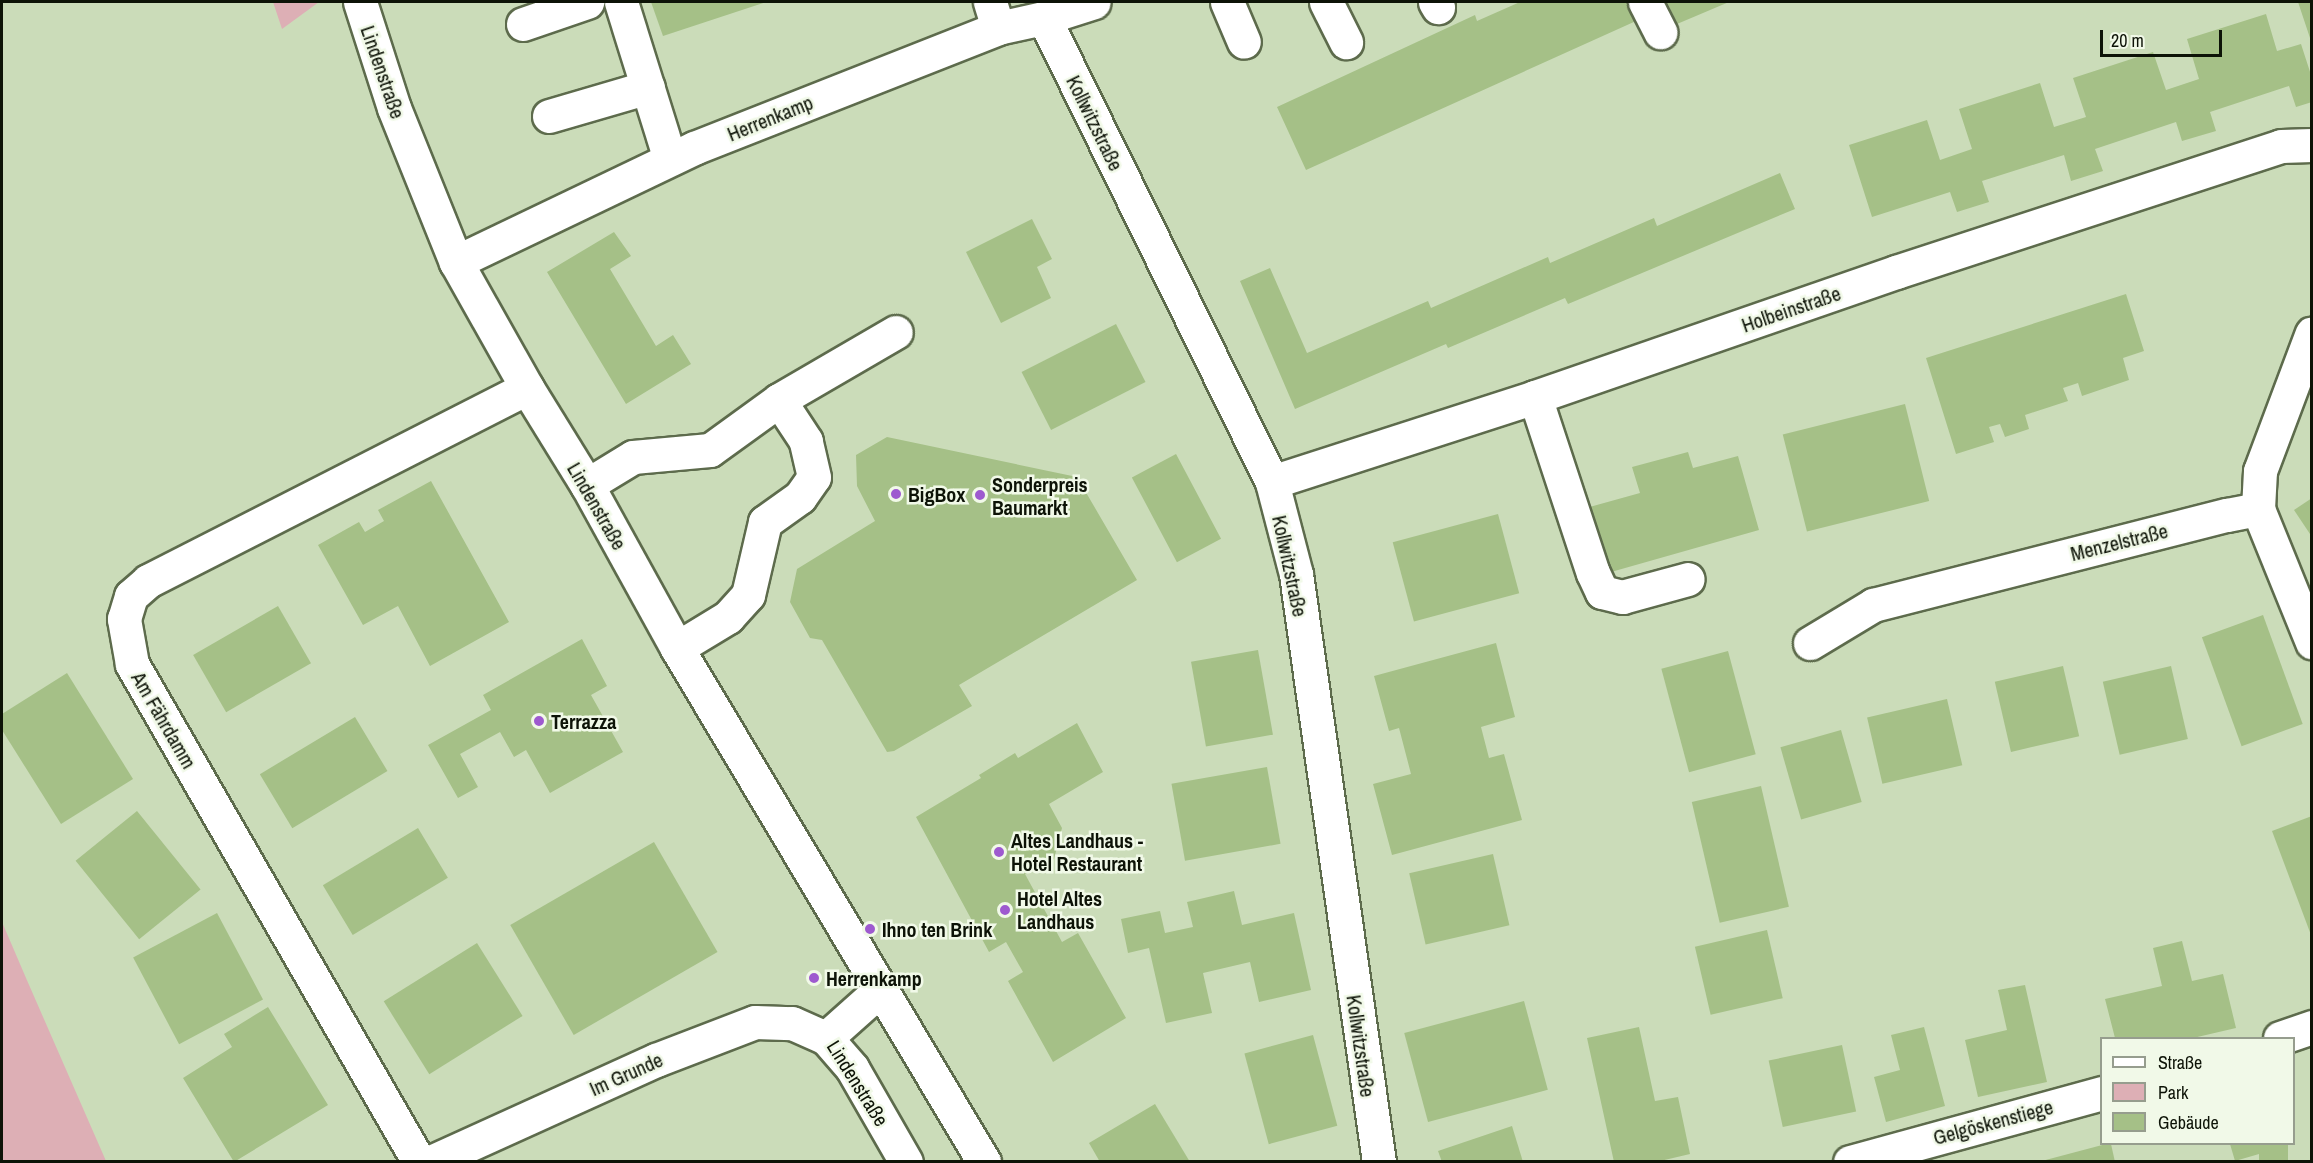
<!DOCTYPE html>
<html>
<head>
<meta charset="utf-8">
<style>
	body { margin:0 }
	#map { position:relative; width:2313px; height:1163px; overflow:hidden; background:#cbdcb9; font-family:"Archivo Narrow",sans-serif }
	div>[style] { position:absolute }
	.green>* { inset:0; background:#ddafb5 }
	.building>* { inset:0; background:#a5c087; transform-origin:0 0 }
	.roads { filter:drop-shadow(2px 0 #5d6b4c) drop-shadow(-2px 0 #5d6b4c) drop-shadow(0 2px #5d6b4c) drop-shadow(0 -2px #5d6b4c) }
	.minor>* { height:33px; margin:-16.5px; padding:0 16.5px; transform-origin:16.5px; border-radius:16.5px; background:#fff }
	.major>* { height:33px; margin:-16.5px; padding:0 16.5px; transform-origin:16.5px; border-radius:16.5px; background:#fff }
	.dots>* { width:16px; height:16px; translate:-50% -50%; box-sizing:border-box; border:3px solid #f1f9e8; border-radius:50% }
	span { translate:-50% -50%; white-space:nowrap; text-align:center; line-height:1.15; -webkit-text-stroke:5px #f1f9e8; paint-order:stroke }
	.street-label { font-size:20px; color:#0d1307 }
	.poi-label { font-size:20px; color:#0d1307; font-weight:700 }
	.left { translate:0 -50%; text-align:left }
	.frame { position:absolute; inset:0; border:3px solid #0d1307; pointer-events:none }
	.legend { position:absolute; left:2100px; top:1037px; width:195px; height:108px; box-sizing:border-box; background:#f1f9e8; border:2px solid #969d8e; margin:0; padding:8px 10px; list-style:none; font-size:18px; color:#0d1307 }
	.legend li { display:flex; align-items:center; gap:12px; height:30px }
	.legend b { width:30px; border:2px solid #969d8e }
	.scale { position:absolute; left:2100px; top:30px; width:122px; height:27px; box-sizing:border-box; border:3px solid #0d1307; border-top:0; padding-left:8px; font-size:18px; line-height:21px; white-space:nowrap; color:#0d1307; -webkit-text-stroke:4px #f1f9e8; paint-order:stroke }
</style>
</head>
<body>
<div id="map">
	<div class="green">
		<i style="clip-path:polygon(273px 2px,319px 2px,282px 29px)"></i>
		<i style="clip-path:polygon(2px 922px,26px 978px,106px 1161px,2px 1161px)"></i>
	</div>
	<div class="building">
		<i style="clip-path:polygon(651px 2px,766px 2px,663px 36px)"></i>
		<i style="clip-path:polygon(1520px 2px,1627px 2px,1636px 21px,1306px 170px,1277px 107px,1475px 15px,1477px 21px)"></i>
		<i style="clip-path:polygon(1667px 2px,1729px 2px,1677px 24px)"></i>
		<i style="clip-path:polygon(2298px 2px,2312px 2px,2312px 41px,2311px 41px)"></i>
		<i style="clip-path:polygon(2266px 14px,2277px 51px,2301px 44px,2312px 78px,2312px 102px,2296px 107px,2289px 86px,2210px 112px,2216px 131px,2182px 141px,2176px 122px,2095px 149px,2103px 171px,2071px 181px,2064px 155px,1982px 181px,1989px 202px,1957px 212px,1950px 192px,1872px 217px,1849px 145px,1927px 120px,1940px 160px,1972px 149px,1959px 109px,2040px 83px,2054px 127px,2086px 117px,2073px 78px,2153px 52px,2166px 90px,2199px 79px,2187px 39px)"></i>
		<i style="clip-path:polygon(1780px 173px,1795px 209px,1568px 304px,1565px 298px,1448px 348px,1446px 344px,1295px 409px,1240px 281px,1270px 268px,1307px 353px,1428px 301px,1431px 308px,1548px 257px,1550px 263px,1654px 218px,1657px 226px)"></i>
		<i style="clip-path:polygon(1032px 219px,1052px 259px,1037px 267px,1051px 298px,1001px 323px,966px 252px)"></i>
		<i style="clip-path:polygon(614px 232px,631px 256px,610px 269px,656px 346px,673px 335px,691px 364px,626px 404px,547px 272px)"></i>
		<i style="clip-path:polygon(2126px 294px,2144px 351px,2123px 358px,2129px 380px,2082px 396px,2078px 383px,2063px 388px,2068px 401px,2025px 415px,2029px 429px,2005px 437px,2000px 424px,1989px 427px,1994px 442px,1956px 454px,1926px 358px)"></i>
		<i style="left:1116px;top:324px;width:65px;height:106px;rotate:63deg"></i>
		<i style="left:1905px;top:404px;width:100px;height:126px;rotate:76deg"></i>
		<i style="clip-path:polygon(887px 437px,1077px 477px,1137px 580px,959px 685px,972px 706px,894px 751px,887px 752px,822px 640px,810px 638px,790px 602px,797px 569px,875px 521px,857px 486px,856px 455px)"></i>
		<i style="clip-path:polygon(1688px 452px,1693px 468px,1738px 456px,1759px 530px,1604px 574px,1586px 508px,1640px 493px,1632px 467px)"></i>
		<i style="left:1176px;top:454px;width:96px;height:50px;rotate:62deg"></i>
		<i style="clip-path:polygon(431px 481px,509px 622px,430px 666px,398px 606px,363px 625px,318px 545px,359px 522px,365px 532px,384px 521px,378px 510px)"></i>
		<i style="clip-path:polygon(2312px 498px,2312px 537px,2294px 510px)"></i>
		<i style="left:1498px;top:514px;width:82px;height:109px;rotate:75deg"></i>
		<i style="left:278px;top:606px;width:66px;height:98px;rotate:60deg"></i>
		<i style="left:2263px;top:615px;width:116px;height:65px;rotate:70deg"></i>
		<i style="clip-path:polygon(582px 639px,607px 686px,591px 695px,623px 752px,550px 793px,526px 750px,514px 757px,500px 732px,460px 754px,478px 787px,458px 798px,428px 745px,491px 710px,483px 695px)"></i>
		<i style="clip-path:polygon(1496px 643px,1515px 717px,1481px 727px,1489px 758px,1504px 754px,1522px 820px,1392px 855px,1373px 784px,1411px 774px,1399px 728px,1389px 731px,1374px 676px)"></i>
		<i style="left:1258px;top:650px;width:86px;height:68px;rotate:80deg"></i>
		<i style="left:1728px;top:651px;width:107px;height:69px;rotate:75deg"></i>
		<i style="left:2063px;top:666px;width:72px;height:70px;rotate:77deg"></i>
		<i style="left:2171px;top:666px;width:75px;height:70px;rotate:77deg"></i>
		<i style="clip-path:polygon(67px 673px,133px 779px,61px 824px,2px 730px,2px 714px)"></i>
		<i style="left:1947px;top:699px;width:68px;height:82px;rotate:77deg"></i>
		<i style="left:355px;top:717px;width:63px;height:111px;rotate:59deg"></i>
		<i style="clip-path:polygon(1077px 723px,1103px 772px,1049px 804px,1062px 828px,1054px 859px,1025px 874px,1062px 942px,1078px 933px,1126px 1018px,1053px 1062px,1008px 981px,1023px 972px,1006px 942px,989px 952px,916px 817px,981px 778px,979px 775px,1015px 753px,1018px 758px)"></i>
		<i style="left:1841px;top:730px;width:75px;height:63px;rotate:74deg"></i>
		<i style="left:1267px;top:767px;width:78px;height:97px;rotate:80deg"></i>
		<i style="left:1761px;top:786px;width:124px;height:71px;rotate:77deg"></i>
		<i style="left:137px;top:811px;width:101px;height:79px;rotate:51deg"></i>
		<i style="clip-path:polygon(2312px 816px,2312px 935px,2311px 935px,2272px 831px)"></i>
		<i style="left:418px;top:828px;width:58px;height:111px;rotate:59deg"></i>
		<i style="left:654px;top:842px;width:127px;height:166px;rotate:60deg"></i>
		<i style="left:1493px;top:854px;width:73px;height:86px;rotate:77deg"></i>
		<i style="clip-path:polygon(1234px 891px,1242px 925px,1294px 913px,1311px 990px,1259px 1002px,1250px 962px,1203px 973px,1212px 1013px,1166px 1023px,1149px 948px,1128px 953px,1121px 919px,1160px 911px,1165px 933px,1193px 927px,1187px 902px)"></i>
		<i style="left:217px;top:913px;width:98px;height:95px;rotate:62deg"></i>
		<i style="left:1767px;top:930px;width:70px;height:74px;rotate:77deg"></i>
		<i style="clip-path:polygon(2182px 941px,2192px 981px,2223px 974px,2236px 1028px,2193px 1038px,2115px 1038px,2105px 999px,2162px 986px,2153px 948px)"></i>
		<i style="left:477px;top:943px;width:86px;height:110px;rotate:58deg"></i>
		<i style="clip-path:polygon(2025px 985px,2047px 1082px,1978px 1097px,1965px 1040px,2007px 1030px,1998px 990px)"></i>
		<i style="left:1524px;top:1001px;width:92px;height:124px;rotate:75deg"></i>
		<i style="clip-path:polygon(268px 1007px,328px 1105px,234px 1162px,183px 1078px,232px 1047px,224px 1034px)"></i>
		<i style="clip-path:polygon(1639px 1027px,1655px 1101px,1678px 1097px,1690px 1154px,1656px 1162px,1614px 1162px,1587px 1038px)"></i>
		<i style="clip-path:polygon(1924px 1027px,1945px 1106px,1886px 1122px,1874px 1077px,1900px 1070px,1891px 1035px)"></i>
		<i style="left:1313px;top:1035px;width:94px;height:71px;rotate:75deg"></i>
		<i style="left:1842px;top:1045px;width:68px;height:75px;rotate:78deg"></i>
		<i style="clip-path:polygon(1155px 1104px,1190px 1162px,1100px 1162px,1089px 1143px)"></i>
		<i style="clip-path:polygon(1512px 1126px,1523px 1162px,1442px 1162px,1438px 1151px)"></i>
		<i style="clip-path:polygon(2111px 1144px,2115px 1162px,2038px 1162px,2106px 1144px)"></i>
		<i style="clip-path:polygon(2230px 1144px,2288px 1144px,2288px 1162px,2259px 1162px,2259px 1154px,2235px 1161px)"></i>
	</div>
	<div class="roads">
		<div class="minor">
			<i style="left:621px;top:2px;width:164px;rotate:72.7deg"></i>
			<i style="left:990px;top:2px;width:27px;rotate:73deg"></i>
			<i style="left:1227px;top:2px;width:43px;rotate:67deg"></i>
			<i style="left:1326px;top:2px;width:45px;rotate:63.4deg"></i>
			<i style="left:1435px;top:2px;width:6px;rotate:59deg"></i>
			<i style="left:1645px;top:2px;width:34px;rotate:63deg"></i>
			<i style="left:1044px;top:18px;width:517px;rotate:63.83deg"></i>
			<i style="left:1272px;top:482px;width:95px;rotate:75.4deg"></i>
			<i style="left:1296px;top:574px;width:594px;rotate:81.97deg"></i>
			<i style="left:523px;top:24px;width:68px;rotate:-19deg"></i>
			<i style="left:549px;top:116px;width:103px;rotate:-16.3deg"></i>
			<i style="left:456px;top:262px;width:264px;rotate:-25.6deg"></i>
			<i style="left:694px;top:148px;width:327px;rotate:-21.5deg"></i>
			<i style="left:998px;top:28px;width:47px;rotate:-12.3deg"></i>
			<i style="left:1044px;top:18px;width:52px;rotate:-17.7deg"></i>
			<i style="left:1535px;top:397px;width:185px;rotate:71.8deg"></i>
			<i style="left:1593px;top:573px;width:21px;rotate:65deg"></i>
			<i style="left:1602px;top:592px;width:21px;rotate:14deg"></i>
			<i style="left:1622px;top:597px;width:68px;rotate:-15.3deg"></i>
			<i style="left:1272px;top:482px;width:276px;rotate:-17.9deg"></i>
			<i style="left:1535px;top:397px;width:382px;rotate:-19.1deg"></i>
			<i style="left:1896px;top:272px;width:405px;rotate:-18.1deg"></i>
			<i style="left:2281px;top:146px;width:31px;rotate:-2deg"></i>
			<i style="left:587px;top:485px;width:54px;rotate:-31.3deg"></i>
			<i style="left:633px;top:457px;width:77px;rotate:-5.2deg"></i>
			<i style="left:710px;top:450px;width:85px;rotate:-35.9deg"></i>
			<i style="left:779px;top:400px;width:135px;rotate:-30.2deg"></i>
			<i style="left:2258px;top:509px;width:144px;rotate:67.9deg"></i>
			<i style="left:1810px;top:643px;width:74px;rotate:-31.1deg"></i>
			<i style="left:1873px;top:605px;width:365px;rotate:-14.3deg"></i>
			<i style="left:2227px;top:515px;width:32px;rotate:-11deg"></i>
			<i style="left:2258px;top:509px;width:38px;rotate:-87deg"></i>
			<i style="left:2260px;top:471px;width:147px;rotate:-69.4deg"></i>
			<i style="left:677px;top:648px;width:60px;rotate:-31.3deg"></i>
			<i style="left:728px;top:617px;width:30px;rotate:-48deg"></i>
			<i style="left:748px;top:595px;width:75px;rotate:-76.9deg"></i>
			<i style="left:765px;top:522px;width:43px;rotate:-35.5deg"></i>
			<i style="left:800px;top:497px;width:24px;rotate:-55deg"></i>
			<i style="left:814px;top:477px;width:37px;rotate:-103deg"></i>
			<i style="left:806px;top:441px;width:49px;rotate:-123.4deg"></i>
			<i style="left:881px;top:989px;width:74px;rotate:138.3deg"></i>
			<i style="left:826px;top:1038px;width:40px;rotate:49deg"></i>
			<i style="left:852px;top:1068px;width:108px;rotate:60.1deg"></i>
			<i style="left:2280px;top:1038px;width:34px;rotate:-19deg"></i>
			<i style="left:419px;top:1162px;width:575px;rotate:-119.96deg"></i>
			<i style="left:132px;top:664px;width:46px;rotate:-100.1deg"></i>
			<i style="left:124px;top:619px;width:24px;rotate:-73deg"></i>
			<i style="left:131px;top:596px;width:23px;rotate:-41deg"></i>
			<i style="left:148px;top:581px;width:425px;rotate:-27deg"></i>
			<i style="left:431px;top:1162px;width:247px;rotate:-24.4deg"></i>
			<i style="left:656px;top:1060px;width:106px;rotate:-21deg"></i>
			<i style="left:755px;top:1022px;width:37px;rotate:2deg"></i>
			<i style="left:792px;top:1023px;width:37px;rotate:24deg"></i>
			<i style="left:1850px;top:1162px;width:261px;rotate:-15.3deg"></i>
		</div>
		<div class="major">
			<i style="left:360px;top:2px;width:111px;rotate:72.2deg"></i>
			<i style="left:394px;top:108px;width:166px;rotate:68.1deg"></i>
			<i style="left:456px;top:262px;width:145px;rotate:60.6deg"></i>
			<i style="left:527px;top:388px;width:114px;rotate:58.3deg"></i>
			<i style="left:587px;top:485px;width:186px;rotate:61.1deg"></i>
			<i style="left:677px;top:648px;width:599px;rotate:59.15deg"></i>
		</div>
	</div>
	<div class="dots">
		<i style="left:896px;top:494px;background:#9e5acf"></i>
		<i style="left:980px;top:495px;background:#9e5acf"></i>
		<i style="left:539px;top:721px;background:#9e5acf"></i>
		<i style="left:999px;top:852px;background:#9e5acf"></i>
		<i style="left:1005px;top:910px;background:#9e5acf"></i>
		<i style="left:870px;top:929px;background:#9e5acf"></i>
		<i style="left:814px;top:978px;background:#9e5acf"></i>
	</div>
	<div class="street-label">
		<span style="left:383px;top:72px;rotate:71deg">Lindenstraße</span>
		<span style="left:770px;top:118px;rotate:-22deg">Herrenkamp</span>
		<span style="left:1095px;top:123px;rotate:64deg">Kollwitzstraße</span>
		<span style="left:1791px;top:309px;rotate:-19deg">Holbeinstraße</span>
		<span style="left:597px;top:506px;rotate:60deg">Lindenstraße</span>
		<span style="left:2119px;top:542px;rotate:-14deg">Menzelstraße</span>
		<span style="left:1290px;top:566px;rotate:78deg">Kollwitzstraße</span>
		<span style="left:164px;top:720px;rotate:60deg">Am Fährdamm</span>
		<span style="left:1361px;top:1046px;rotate:82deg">Kollwitzstraße</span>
		<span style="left:626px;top:1074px;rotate:-24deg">Im Grunde</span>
		<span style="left:858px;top:1083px;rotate:58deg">Lindenstraße</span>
		<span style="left:1993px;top:1122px;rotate:-15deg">Gelgöskenstiege</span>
	</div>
	<div class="poi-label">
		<span class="left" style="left:992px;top:496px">Sonderpreis<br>Baumarkt</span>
		<span class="left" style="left:908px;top:494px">BigBox</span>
		<span class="left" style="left:551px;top:721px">Terrazza</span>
		<span class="left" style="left:1011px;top:852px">Altes Landhaus -<br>Hotel Restaurant</span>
		<span class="left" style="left:1017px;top:910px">Hotel Altes<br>Landhaus</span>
		<span class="left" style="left:882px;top:929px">Ihno ten Brink</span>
		<span class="left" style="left:826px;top:978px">Herrenkamp</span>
	</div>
	<div class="frame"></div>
	<ul class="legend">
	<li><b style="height:8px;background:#fff"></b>Straße</li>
	<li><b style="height:16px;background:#ddafb5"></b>Park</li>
	<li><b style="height:16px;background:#a5c087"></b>Gebäude</li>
	</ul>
	<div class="scale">20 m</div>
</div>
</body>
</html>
